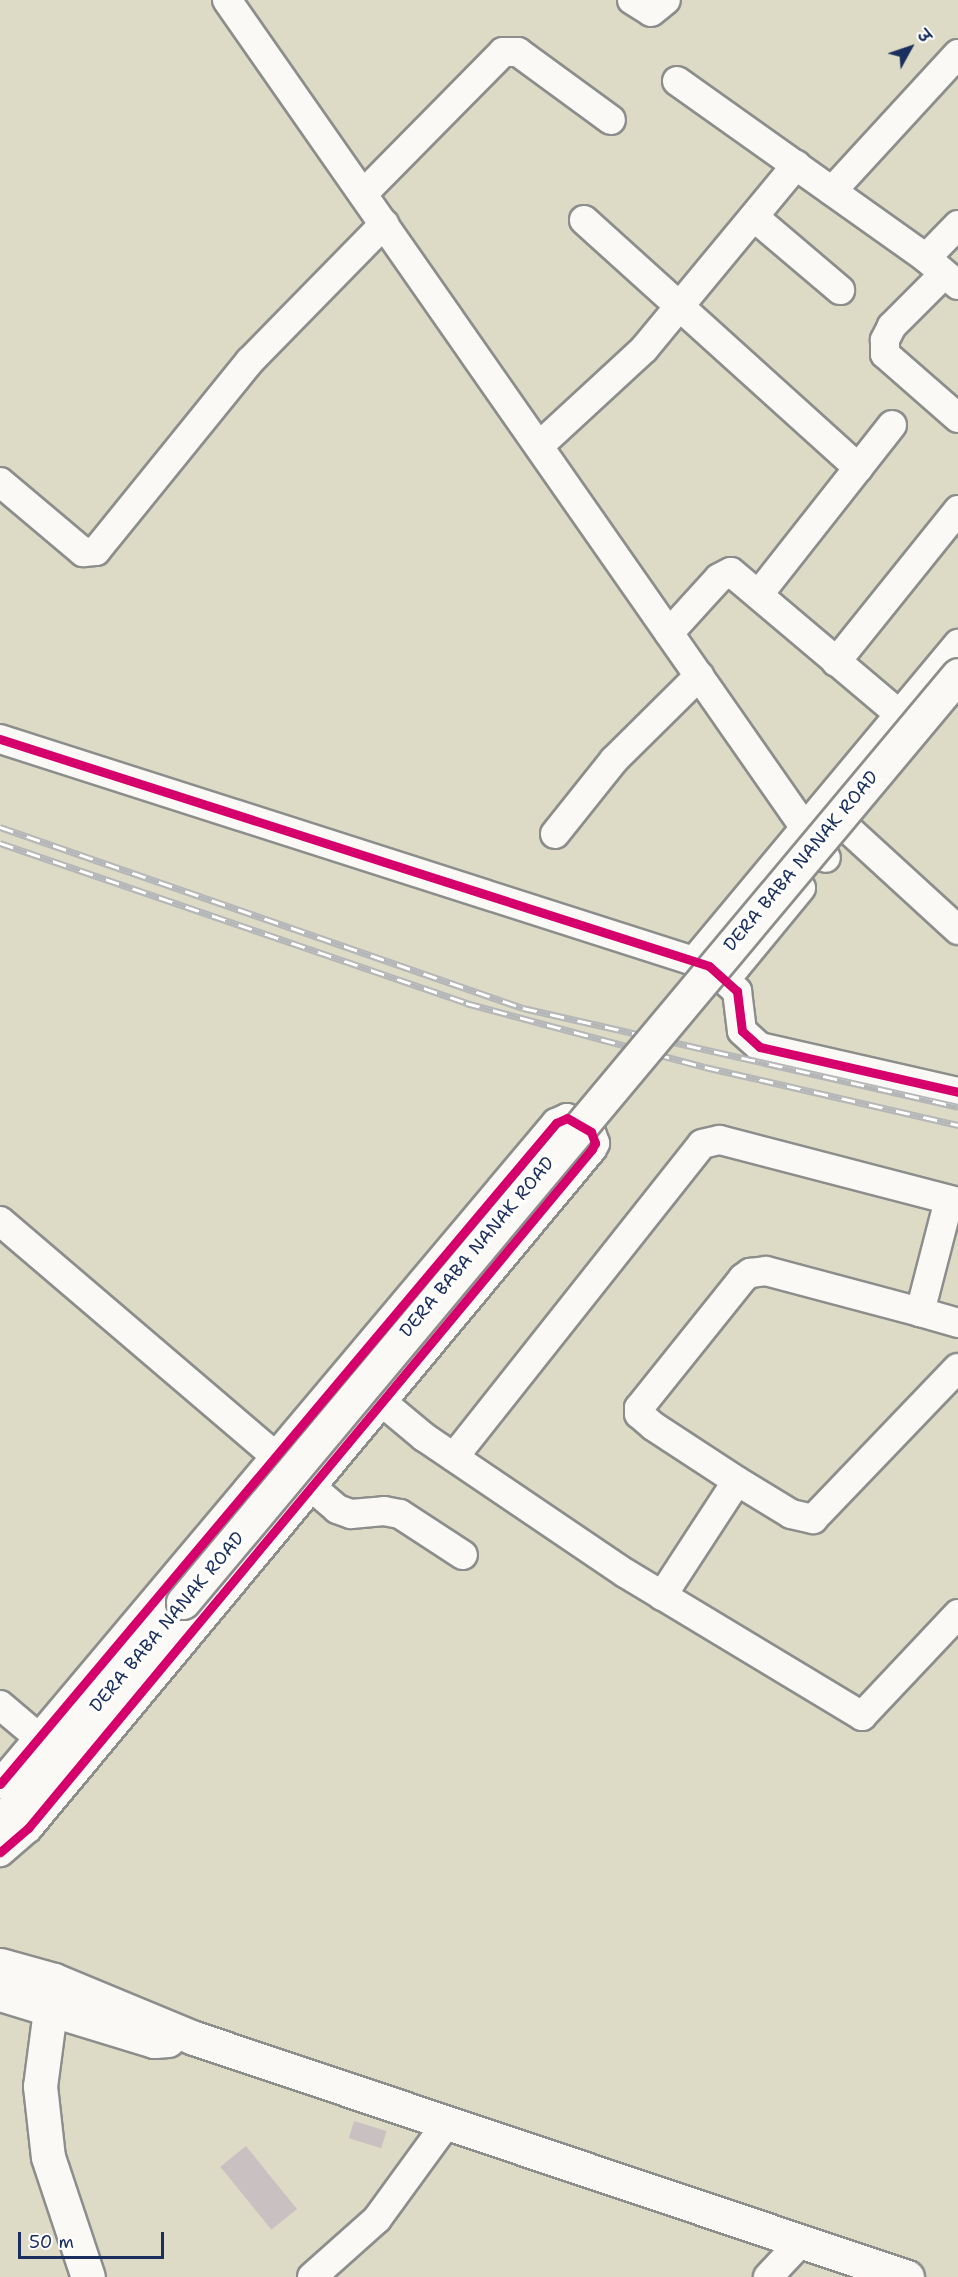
<!DOCTYPE html>
<html>
<head>
<meta charset="utf-8">
<style>
	body { margin:0 }
	#map { position:relative; width:958px; height:2277px; overflow:hidden; background:#dddac6; font-family:"Shantell Sans","Playpen Sans Deva",sans-serif }
	div>[style] { position:absolute }
	.building>* { inset:0; background:#c9c1c1; transform-origin:0 0 }
	.roads { filter:drop-shadow(2px 0 #8c8e8c) drop-shadow(-2px 0 #8c8e8c) drop-shadow(0 2px #8c8e8c) drop-shadow(0 -2px #8c8e8c) }
	.minor>* { height:28px; margin:-14px; padding:0 14px; transform-origin:14px; border-radius:14px; background:#faf9f6 }
	.major>* { height:33px; margin:-16.5px; padding:0 16.5px; transform-origin:16.5px; border-radius:16.5px; background:#faf9f6 }
	.rail>* { height:7px; margin-top:-3.5px; transform-origin:0; background:repeating-linear-gradient(90deg,#fff 0 14px,#b4b6b8 0 28px); box-sizing:border-box; border-block:2px solid #b4b6b8 }
	.bridges { filter:drop-shadow(2px 0 #8c8e8c) drop-shadow(-2px 0 #8c8e8c) drop-shadow(0 2px #8c8e8c) drop-shadow(0 -2px #8c8e8c) }
	.major-bridge>* { height:33px; margin:-16.5px; padding:0 16.5px; transform-origin:16.5px; border-radius:16.5px; background:#faf9f6 }
	.cycleway>* { height:9px; margin:-4.5px; padding:0 4.5px; transform-origin:4.5px; border-radius:4.5px; background:#d6006c }
	span { translate:-50% -50%; white-space:nowrap; text-align:center; line-height:1.15; -webkit-text-stroke:6px #fff; paint-order:stroke }
	.street-label { font-size:18px; color:#1b2f5e }
	.north { position:absolute; left:880px; top:18px; width:60px; height:60px; -webkit-text-stroke:4px #fff; paint-order:stroke; rotate:50deg; font-size:16px; font-weight:700; line-height:24px; text-align:center; color:#1b2f5e }
	.north::after { content:''; display:block; margin:auto; width:21px; height:27px; background:#1b2f5e; clip-path:polygon(50% 0,100% 100%,50% 72%,0 100%) }
	.scale { position:absolute; left:18px; top:2232px; width:146px; height:27px; box-sizing:border-box; border:3px solid #1b2f5e; border-top:0; padding-left:8px; font-size:18px; line-height:21px; white-space:nowrap; color:#1b2f5e; -webkit-text-stroke:4px #fff; paint-order:stroke }
</style>
</head>
<body>
<div id="map">
	<div class="building">
		<i style="left:354px;top:2121px;width:34px;height:18px;rotate:17deg"></i>
		<i style="left:246px;top:2146px;width:81px;height:33px;rotate:51deg"></i>
	</div>
	<div class="roads">
		<div class="minor">
			<i style="left:227px;top:0;width:1046px;rotate:55.08deg"></i>
			<i style="left:632px;top:0;width:22px;rotate:32deg"></i>
			<i style="left:651px;top:12px;width:19px;rotate:-39deg"></i>
			<i style="left:677px;top:81px;width:305px;rotate:35.4deg"></i>
			<i style="left:926px;top:258px;width:42px;rotate:40.2deg"></i>
			<i style="left:832px;top:191px;width:186px;rotate:-47.4deg"></i>
			<i style="left:363px;top:194px;width:199px;rotate:-45.4deg"></i>
			<i style="left:503px;top:52px;width:15px"></i>
			<i style="left:518px;top:52px;width:115px;rotate:36.2deg"></i>
			<i style="left:754px;top:217px;width:113px;rotate:40.3deg"></i>
			<i style="left:584px;top:220px;width:370px;rotate:42.1deg"></i>
			<i style="left:926px;top:258px;width:46px;rotate:-45.9deg"></i>
			<i style="left:944px;top:274px;width:74px;rotate:135deg"></i>
			<i style="left:892px;top:326px;width:16px;rotate:117deg"></i>
			<i style="left:885px;top:340px;width:14px;rotate:90deg"></i>
			<i style="left:885px;top:354px;width:97px;rotate:41.2deg"></i>
			<i style="left:539px;top:446px;width:143px;rotate:-42.7deg"></i>
			<i style="left:644px;top:349px;width:239px;rotate:-50.4deg"></i>
			<i style="left:0;top:482px;width:109px;rotate:40.1deg"></i>
			<i style="left:83px;top:552px;width:13px;rotate:-4deg"></i>
			<i style="left:96px;top:551px;width:245px;rotate:-51deg"></i>
			<i style="left:250px;top:361px;width:192px;rotate:-45.6deg"></i>
			<i style="left:759px;top:594px;width:215px;rotate:-51.8deg"></i>
			<i style="left:669px;top:633px;width:74px;rotate:-47.7deg"></i>
			<i style="left:719px;top:578px;width:13px;rotate:-27deg"></i>
			<i style="left:731px;top:572px;width:221px;rotate:40.2deg"></i>
			<i style="left:836px;top:662px;width:195px;rotate:-51.2deg"></i>
			<i style="left:0;top:739px;width:744px;rotate:17.75deg"></i>
			<i style="left:709px;top:966px;width:38px;rotate:42deg"></i>
			<i style="left:737px;top:991px;width:40px;rotate:82.9deg"></i>
			<i style="left:742px;top:1031px;width:24px;rotate:42deg"></i>
			<i style="left:760px;top:1047px;width:203px;rotate:12.8deg"></i>
			<i style="left:849px;top:830px;width:148px;rotate:42.5deg"></i>
			<i style="left:555px;top:834px;width:95px;rotate:-51.4deg"></i>
			<i style="left:614px;top:760px;width:120px;rotate:-44.7deg"></i>
			<i style="left:694px;top:961px;width:413px;rotate:-50.2deg"></i>
			<i style="left:726px;top:979px;width:118px;rotate:-50.5deg"></i>
			<i style="left:949px;top:1200px;width:116px;rotate:104.5deg"></i>
			<i style="left:920px;top:1312px;width:40px;rotate:16deg"></i>
			<i style="left:0;top:1221px;width:443px;rotate:40.5deg"></i>
			<i style="left:337px;top:1509px;width:15px;rotate:20deg"></i>
			<i style="left:351px;top:1514px;width:33px;rotate:-5deg"></i>
			<i style="left:384px;top:1511px;width:16px;rotate:11deg"></i>
			<i style="left:400px;top:1514px;width:75px;rotate:33.1deg"></i>
			<i style="left:382px;top:1402px;width:55px;rotate:39.8deg"></i>
			<i style="left:424px;top:1437px;width:243px;rotate:34.1deg"></i>
			<i style="left:625px;top:1573px;width:277px;rotate:31.1deg"></i>
			<i style="left:862px;top:1716px;width:140px;rotate:-46.7deg"></i>
			<i style="left:454px;top:1457px;width:399px;rotate:-51.6deg"></i>
			<i style="left:702px;top:1144px;width:18px;rotate:-13deg"></i>
			<i style="left:720px;top:1140px;width:246px;rotate:14.6deg"></i>
			<i style="left:737px;top:1481px;width:100px;rotate:-146.8deg"></i>
			<i style="left:653px;top:1426px;width:18px;rotate:-139deg"></i>
			<i style="left:639px;top:1414px;width:6px;rotate:-90deg"></i>
			<i style="left:639px;top:1408px;width:166px;rotate:-51.3deg"></i>
			<i style="left:743px;top:1278px;width:9px;rotate:-36deg"></i>
			<i style="left:750px;top:1273px;width:16px;rotate:-7deg"></i>
			<i style="left:766px;top:1271px;width:159px;rotate:14.9deg"></i>
			<i style="left:662px;top:1596px;width:137px;rotate:-56.9deg"></i>
			<i style="left:737px;top:1481px;width:63px;rotate:31.4deg"></i>
			<i style="left:791px;top:1514px;width:23px;rotate:13deg"></i>
			<i style="left:813px;top:1519px;width:209px;rotate:-46.2deg"></i>
			<i style="left:0;top:1705px;width:51px;rotate:40.2deg"></i>
			<i style="left:0;top:1784px;width:864px;rotate:-49.93deg"></i>
			<i style="left:556px;top:1123px;width:12px;rotate:-24deg"></i>
			<i style="left:567px;top:1118px;width:28px;rotate:30deg"></i>
			<i style="left:591px;top:1132px;width:12px;rotate:70deg"></i>
			<i style="left:595px;top:1143px;width:7px;rotate:117deg"></i>
			<i style="left:592px;top:1149px;width:883px;rotate:129.71deg"></i>
			<i style="left:28px;top:1828px;width:37px;rotate:139deg"></i>
			<i style="left:312px;top:2277px;width:87px;rotate:-41.7deg"></i>
			<i style="left:377px;top:2219px;width:110px;rotate:-53.9deg"></i>
			<i style="left:768px;top:2277px;width:47px;rotate:-46.7deg"></i>
		</div>
		<div class="major">
			<i style="left:0;top:1824px;width:288px;rotate:-50.5deg"></i>
			<i style="left:0;top:1965px;width:56px;rotate:15.5deg"></i>
			<i style="left:54px;top:1980px;width:152px;rotate:22.5deg"></i>
			<i style="left:194px;top:2038px;width:752px;rotate:18.53deg"></i>
			<i style="left:54px;top:1980px;width:107px;rotate:97.5deg"></i>
			<i style="left:40px;top:2086px;width:71px;rotate:83.6deg"></i>
			<i style="left:48px;top:2157px;width:126px;rotate:71.6deg"></i>
			<i style="left:0;top:1994px;width:161px;rotate:17deg"></i>
			<i style="left:154px;top:2041px;width:14px;rotate:-4deg"></i>
		</div>
	</div>
	<div class="rail">
		<i style="left:0;top:827px;width:553px;rotate:19.09deg"></i>
		<i style="left:523px;top:1008px;width:446px;rotate:12.8deg"></i>
		<i style="left:0;top:843px;width:493px;rotate:18.9deg"></i>
		<i style="left:466px;top:1003px;width:247px;rotate:15deg"></i>
		<i style="left:705px;top:1067px;width:260px;rotate:12.9deg"></i>
	</div>
	<div class="bridges">
		<div class="major-bridge">
			<i style="left:183px;top:1602px;width:1208px;rotate:-50.1deg"></i>
		</div>
	</div>
	<div class="cycleway">
		<i style="left:0;top:739px;width:744px;rotate:17.75deg"></i>
		<i style="left:709px;top:966px;width:38px;rotate:42deg"></i>
		<i style="left:737px;top:991px;width:40px;rotate:82.9deg"></i>
		<i style="left:742px;top:1031px;width:24px;rotate:42deg"></i>
		<i style="left:760px;top:1047px;width:203px;rotate:12.8deg"></i>
		<i style="left:0;top:1784px;width:864px;rotate:-49.93deg"></i>
		<i style="left:556px;top:1123px;width:12px;rotate:-24deg"></i>
		<i style="left:567px;top:1118px;width:28px;rotate:30deg"></i>
		<i style="left:591px;top:1132px;width:12px;rotate:70deg"></i>
		<i style="left:595px;top:1143px;width:7px;rotate:117deg"></i>
		<i style="left:592px;top:1149px;width:883px;rotate:129.71deg"></i>
		<i style="left:28px;top:1828px;width:37px;rotate:139deg"></i>
	</div>
	<div class="street-label">
		<span style="left:801px;top:861px;rotate:-50deg">DERA BABA NANAK ROAD</span>
		<span style="left:477px;top:1247px;rotate:-50deg">DERA BABA NANAK ROAD</span>
		<span style="left:167px;top:1622px;rotate:-50deg">DERA BABA NANAK ROAD</span>
	</div>
	<div class="north">उ</div>
	<div class="scale">50 m</div>
</div>
</body>
</html>
